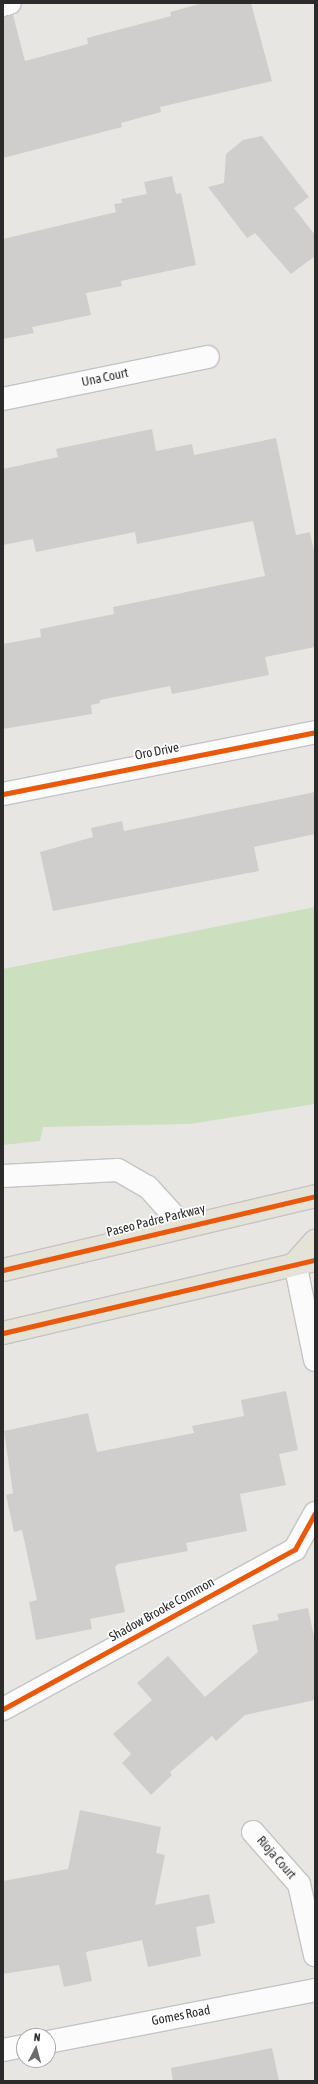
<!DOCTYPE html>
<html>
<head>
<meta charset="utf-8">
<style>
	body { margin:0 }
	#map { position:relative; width:318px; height:2084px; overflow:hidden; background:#e8e6e3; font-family:"Asap Condensed",sans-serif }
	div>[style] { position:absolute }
	.green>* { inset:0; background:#cce0c0 }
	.building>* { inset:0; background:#d0cecc }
	.roads { filter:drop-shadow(1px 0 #c5c4c5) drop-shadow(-1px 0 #c5c4c5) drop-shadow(0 1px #c5c4c5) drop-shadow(0 -1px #c5c4c5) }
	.minor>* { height:22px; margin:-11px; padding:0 11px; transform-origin:11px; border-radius:11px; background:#fcfbfb }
	.major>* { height:22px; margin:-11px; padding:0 11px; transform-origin:11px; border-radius:11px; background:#e5e2d7 }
	.cycleway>* { height:5px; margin:-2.5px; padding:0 2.5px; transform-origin:2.5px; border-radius:2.5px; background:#e8590c }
	span { translate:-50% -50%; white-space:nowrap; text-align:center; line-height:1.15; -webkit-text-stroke:3.5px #fff; paint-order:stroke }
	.street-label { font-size:13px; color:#2b2b2b }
	.frame { position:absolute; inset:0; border:4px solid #2b2b2b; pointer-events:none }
	.north { position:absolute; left:16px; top:2028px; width:40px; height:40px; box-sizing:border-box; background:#fff; border:1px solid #aaa; border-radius:50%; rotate:6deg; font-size:11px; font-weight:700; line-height:16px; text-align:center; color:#2b2b2b }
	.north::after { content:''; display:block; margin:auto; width:14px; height:18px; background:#6d6c6b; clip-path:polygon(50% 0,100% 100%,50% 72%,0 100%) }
</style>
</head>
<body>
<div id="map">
	<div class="green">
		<i style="clip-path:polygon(315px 907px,315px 1104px,190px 1124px,43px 1127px,40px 1141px,3px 1145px,3px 969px)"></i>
	</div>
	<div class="building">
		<i style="clip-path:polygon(203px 3px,251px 3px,272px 81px,160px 107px,161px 112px,121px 123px,122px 127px,3px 158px,3px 17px,13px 15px,25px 61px,88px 44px,87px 38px,171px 16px,170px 12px)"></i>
		<i style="clip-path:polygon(262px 136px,309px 197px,294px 208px,315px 235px,315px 256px,291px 274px,255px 233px,247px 238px,208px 187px,224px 183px,226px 154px,243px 140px)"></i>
		<i style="clip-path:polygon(172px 176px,176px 194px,181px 193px,196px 265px,121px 281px,122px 286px,86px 293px,91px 315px,32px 327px,34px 333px,3px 339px,3px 239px,116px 212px,114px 204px,122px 203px,121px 199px,147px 194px,144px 182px)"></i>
		<i style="clip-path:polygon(152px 429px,156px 451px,192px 444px,194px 455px,276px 438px,296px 535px,310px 532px,315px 556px,315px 647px,265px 657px,269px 675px,172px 694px,170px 686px,100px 700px,100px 703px,91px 705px,92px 714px,3px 729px,3px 644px,41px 637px,40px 629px,114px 614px,113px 607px,265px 576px,253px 521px,137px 544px,135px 532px,36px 552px,33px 539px,3px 545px,3px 469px,58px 457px,56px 449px)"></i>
		<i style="clip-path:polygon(315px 792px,315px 834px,254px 847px,259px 871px,53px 911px,40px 852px,93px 837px,91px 828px,122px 821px,124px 831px)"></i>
		<i style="clip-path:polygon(286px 1391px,298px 1450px,279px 1454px,286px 1485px,240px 1494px,247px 1531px,186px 1543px,188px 1551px,118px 1564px,115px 1567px,125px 1612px,90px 1619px,92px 1629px,36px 1640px,29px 1602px,37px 1600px,22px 1530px,14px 1532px,6px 1495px,13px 1493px,4px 1431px,88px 1413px,97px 1452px,194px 1433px,192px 1426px,244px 1416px,241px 1400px)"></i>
		<i style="clip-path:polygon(308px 1608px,315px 1641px,315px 1700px,245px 1715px,216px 1741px,212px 1736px,170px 1772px,172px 1775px,151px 1795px,122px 1763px,131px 1754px,113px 1734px,152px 1700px,137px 1683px,168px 1656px,205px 1697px,258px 1652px,252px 1625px,279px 1620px,277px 1614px)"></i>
		<i style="clip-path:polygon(80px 1810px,161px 1827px,156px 1853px,165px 1855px,155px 1905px,209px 1894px,215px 1923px,196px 1927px,201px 1956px,148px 1967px,142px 1940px,86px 1952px,92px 1981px,64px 1987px,59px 1965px,3px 1974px,3px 1881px,68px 1869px)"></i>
		<i style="clip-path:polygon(272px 2048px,279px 2081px,173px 2081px,171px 2068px)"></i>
	</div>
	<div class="roads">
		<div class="minor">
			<i style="left:3px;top:5px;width:7px;rotate:-16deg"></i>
			<i style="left:3px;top:399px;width:209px;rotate:-11.6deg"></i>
			<i style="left:3px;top:794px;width:318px;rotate:-11.2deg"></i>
			<i style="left:3px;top:1176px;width:115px;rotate:-3deg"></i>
			<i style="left:118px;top:1170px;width:34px;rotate:30deg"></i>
			<i style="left:148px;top:1187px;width:52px;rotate:48.1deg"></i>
			<i style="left:295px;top:1263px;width:99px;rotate:78.3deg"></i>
			<i style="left:3px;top:1709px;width:333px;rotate:-28.7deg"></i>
			<i style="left:295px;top:1549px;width:41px;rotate:-60.9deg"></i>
			<i style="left:253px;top:1832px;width:69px;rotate:48.5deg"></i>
			<i style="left:299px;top:1884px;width:73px;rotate:77.3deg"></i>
			<i style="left:48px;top:2042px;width:272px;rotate:-11deg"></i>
			<i style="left:3px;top:2050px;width:21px;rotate:-11deg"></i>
		</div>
		<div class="major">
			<i style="left:295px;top:1263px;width:30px;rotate:-48deg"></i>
			<i style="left:3px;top:1270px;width:321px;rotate:-13.3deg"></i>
			<i style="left:3px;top:1333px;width:320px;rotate:-13.2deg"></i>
		</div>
	</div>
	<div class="cycleway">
		<i style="left:3px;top:794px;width:318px;rotate:-11.2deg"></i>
		<i style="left:3px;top:1270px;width:321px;rotate:-13.3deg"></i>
		<i style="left:3px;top:1333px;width:320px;rotate:-13.2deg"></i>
		<i style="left:3px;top:1709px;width:333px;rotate:-28.7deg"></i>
		<i style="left:295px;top:1549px;width:41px;rotate:-60.9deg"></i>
	</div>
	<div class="street-label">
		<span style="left:105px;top:378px;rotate:-12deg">Una Court</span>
		<span style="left:157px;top:752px;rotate:-11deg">Oro Drive</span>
		<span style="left:156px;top:1221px;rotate:-14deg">Paseo Padre Parkway</span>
		<span style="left:162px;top:1610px;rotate:-29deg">Shadow Brooke Common</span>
		<span style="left:276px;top:1858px;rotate:49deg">Rioja Court</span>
		<span style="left:181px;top:2016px;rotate:-11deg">Gomes Road</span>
	</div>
	<div class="frame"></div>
	<div class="north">N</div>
</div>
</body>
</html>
